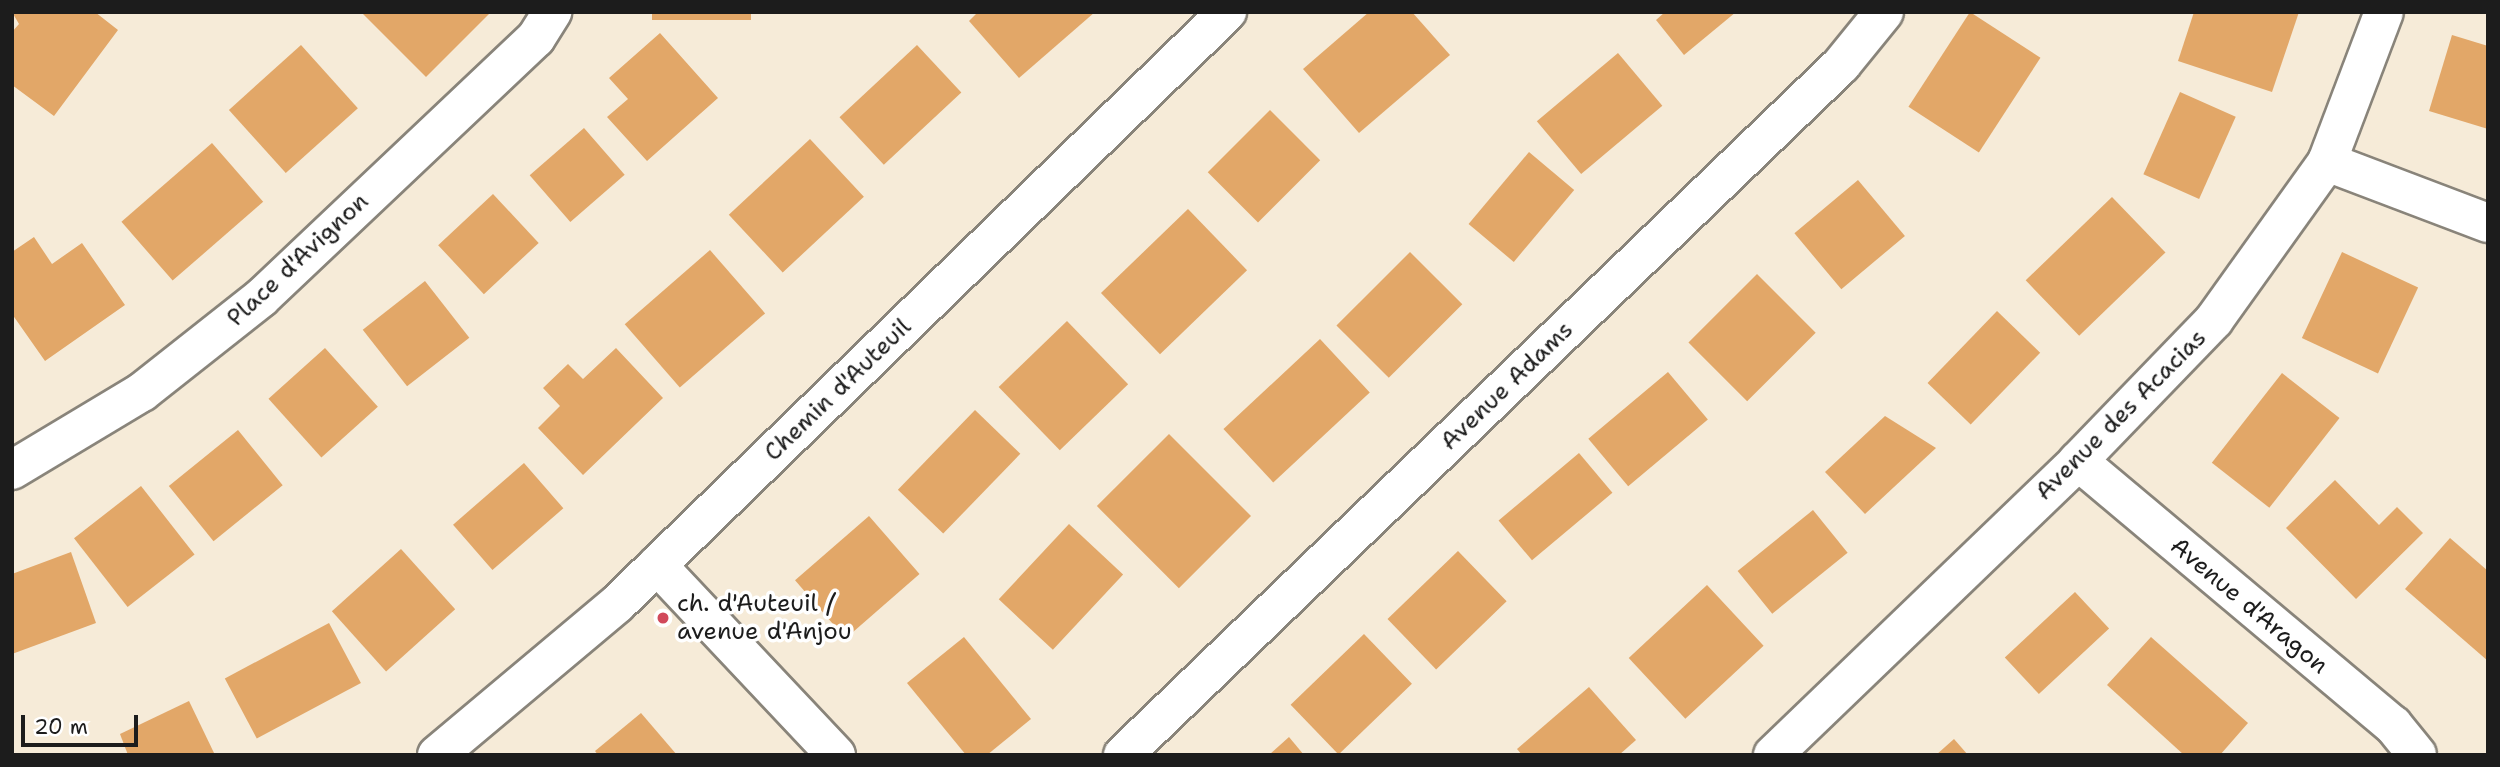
<!DOCTYPE html>
<html>
<head>
<meta charset="utf-8">
<style>
	body { margin:0 }
	#map { position:relative; width:2500px; height:767px; overflow:hidden; background:#f6ebd8; font-family:"Shantell Sans",sans-serif }
	div>[style] { position:absolute }
	.building>* { inset:0; background:#e2a768; transform-origin:0 0 }
	.roads { filter:drop-shadow(2px 0 #89847a) drop-shadow(-2px 0 #89847a) drop-shadow(0 2px #89847a) drop-shadow(0 -2px #89847a) }
	.minor>* { height:38px; margin:-19px; padding:0 19px; transform-origin:19px; border-radius:19px; background:#fff }
	.dots>* { width:19px; height:19px; translate:-50% -50%; box-sizing:border-box; border:4px solid #fff; border-radius:50% }
	span { translate:-50% -50%; white-space:nowrap; text-align:center; line-height:1.15; -webkit-text-stroke:7px #fff; paint-order:stroke }
	.street-label { font-size:24px; color:#1c1c1c }
	.poi-label { font-size:24px; color:#1c1c1c }
	.left { translate:0 -50%; text-align:left }
	.frame { position:absolute; inset:0; border:14px solid #1c1c1c; pointer-events:none }
	.scale { position:absolute; left:21px; top:715px; width:117px; height:32px; box-sizing:border-box; border:4px solid #1c1c1c; border-top:0; padding-left:9px; font-size:21px; line-height:24px; white-space:nowrap; color:#1c1c1c; -webkit-text-stroke:5px #fff; paint-order:stroke }
</style>
</head>
<body>
<div id="map">
	<div class="building">
		<i style="clip-path:polygon(12px 12px,95px 12px,118px 30px,54px 116px,12px 85px,12px 32px,19px 24px)"></i>
		<i style="clip-path:polygon(361px 12px,491px 12px,426px 77px)"></i>
		<i style="left:652px;top:12px;width:99px;height:8px"></i>
		<i style="clip-path:polygon(978px 12px,1095px 12px,1019px 78px,969px 21px)"></i>
		<i style="clip-path:polygon(1369px 12px,1412px 12px,1450px 55px,1359px 133px,1303px 69px)"></i>
		<i style="clip-path:polygon(1665px 12px,1736px 12px,1684px 55px,1656px 20px)"></i>
		<i style="left:1970px;top:12px;width:84px;height:113px;rotate:33deg"></i>
		<i style="clip-path:polygon(2194px 12px,2299px 12px,2272px 92px,2178px 61px)"></i>
		<i style="clip-path:polygon(660px 33px,718px 98px,647px 161px,607px 117px,628px 99px,609px 78px)"></i>
		<i style="clip-path:polygon(2452px 35px,2488px 46px,2488px 129px,2429px 111px)"></i>
		<i style="left:301px;top:45px;width:85px;height:97px;rotate:48deg"></i>
		<i style="left:917px;top:45px;width:65px;height:106px;rotate:47deg"></i>
		<i style="left:1618px;top:53px;width:69px;height:106px;rotate:50deg"></i>
		<i style="left:2180px;top:92px;width:61px;height:90px;rotate:24deg"></i>
		<i style="left:1270px;top:110px;width:71px;height:88px;rotate:45deg"></i>
		<i style="left:584px;top:128px;width:62px;height:72px;rotate:49deg"></i>
		<i style="left:810px;top:139px;width:79px;height:111px;rotate:47deg"></i>
		<i style="left:212px;top:143px;width:78px;height:120px;rotate:49deg"></i>
		<i style="left:1529px;top:152px;width:59px;height:94px;rotate:40deg"></i>
		<i style="left:1858px;top:180px;width:73px;height:83px;rotate:50deg"></i>
		<i style="left:493px;top:194px;width:67px;height:75px;rotate:47deg"></i>
		<i style="left:2112px;top:197px;width:77px;height:120px;rotate:46deg"></i>
		<i style="left:1188px;top:209px;width:85px;height:121px;rotate:46deg"></i>
		<i style="clip-path:polygon(34px 237px,52px 264px,82px 243px,125px 305px,45px 361px,12px 314px,12px 252px)"></i>
		<i style="left:710px;top:250px;width:84px;height:113px;rotate:49deg"></i>
		<i style="left:1410px;top:252px;width:74px;height:104px;rotate:45deg"></i>
		<i style="left:2342px;top:252px;width:84px;height:95px;rotate:25deg"></i>
		<i style="left:1757px;top:274px;width:83px;height:97px;rotate:45deg"></i>
		<i style="left:425px;top:281px;width:72px;height:79px;rotate:52deg"></i>
		<i style="left:1997px;top:311px;width:60px;height:100px;rotate:44deg"></i>
		<i style="left:1067px;top:321px;width:88px;height:95px;rotate:46deg"></i>
		<i style="left:1320px;top:339px;width:73px;height:132px;rotate:47deg"></i>
		<i style="left:325px;top:348px;width:79px;height:76px;rotate:48deg"></i>
		<i style="clip-path:polygon(616px 348px,663px 398px,583px 475px,538px 428px,560px 406px,543px 388px,568px 364px,583px 379px)"></i>
		<i style="left:1668px;top:372px;width:62px;height:104px;rotate:50deg"></i>
		<i style="left:2282px;top:373px;width:73px;height:114px;rotate:38deg"></i>
		<i style="left:975px;top:410px;width:63px;height:111px;rotate:44deg"></i>
		<i style="clip-path:polygon(1885px 416px,1936px 448px,1865px 514px,1825px 472px)"></i>
		<i style="left:238px;top:430px;width:71px;height:89px;rotate:51deg"></i>
		<i style="left:1169px;top:434px;width:116px;height:102px;rotate:45deg"></i>
		<i style="left:1579px;top:453px;width:52px;height:105px;rotate:50deg"></i>
		<i style="left:524px;top:463px;width:60px;height:94px;rotate:49deg"></i>
		<i style="clip-path:polygon(2335px 480px,2379px 525px,2397px 507px,2423px 533px,2356px 599px,2286px 528px)"></i>
		<i style="left:141px;top:486px;width:87px;height:85px;rotate:52deg"></i>
		<i style="left:1813px;top:510px;width:55px;height:97px;rotate:51deg"></i>
		<i style="left:869px;top:516px;width:77px;height:98px;rotate:49deg"></i>
		<i style="left:1069px;top:524px;width:74px;height:103px;rotate:43deg"></i>
		<i style="clip-path:polygon(2450px 538px,2488px 571px,2488px 661px,2405px 589px)"></i>
		<i style="left:401px;top:549px;width:81px;height:93px;rotate:48deg"></i>
		<i style="left:1458px;top:551px;width:70px;height:98px;rotate:46deg"></i>
		<i style="clip-path:polygon(71px 552px,96px 623px,12px 654px,12px 574px)"></i>
		<i style="left:1707px;top:585px;width:83px;height:107px;rotate:47deg"></i>
		<i style="left:2075px;top:592px;width:50px;height:96px;rotate:47deg"></i>
		<i style="left:329px;top:623px;width:68px;height:118px;rotate:62deg"></i>
		<i style="left:1364px;top:634px;width:69px;height:102px;rotate:46deg"></i>
		<i style="clip-path:polygon(964px 637px,1031px 719px,987px 755px,966px 755px,907px 683px)"></i>
		<i style="clip-path:polygon(2151px 637px,2248px 723px,2220px 755px,2184px 755px,2107px 685px)"></i>
		<i style="clip-path:polygon(1589px 687px,1636px 740px,1619px 755px,1522px 755px,1517px 749px)"></i>
		<i style="clip-path:polygon(189px 701px,215px 755px,128px 755px,120px 734px)"></i>
		<i style="clip-path:polygon(641px 713px,677px 755px,598px 755px,595px 751px)"></i>
		<i style="clip-path:polygon(1289px 737px,1304px 755px,1269px 755px)"></i>
		<i style="clip-path:polygon(1954px 739px,1968px 755px,1936px 755px)"></i>
	</div>
	<div class="roads">
		<div class="minor">
			<i style="left:2327px;top:162px;width:172px;rotate:20.8deg"></i>
			<i style="left:2078px;top:461px;width:411px;rotate:40deg"></i>
			<i style="left:2393px;top:725px;width:38px;rotate:51deg"></i>
			<i style="left:12px;top:470px;width:152px;rotate:-31deg"></i>
			<i style="left:142px;top:392px;width:152px;rotate:-38.3deg"></i>
			<i style="left:261px;top:298px;width:378px;rotate:-43.4deg"></i>
			<i style="left:536px;top:38px;width:31px;rotate:-58deg"></i>
			<i style="left:657px;top:565px;width:261px;rotate:46.7deg"></i>
			<i style="left:437px;top:755px;width:235px;rotate:-40deg"></i>
			<i style="left:617px;top:604px;width:850px;rotate:-44.14deg"></i>
			<i style="left:1123px;top:755px;width:996px;rotate:-43.86deg"></i>
			<i style="left:1841px;top:65px;width:68px;rotate:-50.9deg"></i>
			<i style="left:1773px;top:755px;width:424px;rotate:-43.9deg"></i>
			<i style="left:2078px;top:461px;width:196px;rotate:-46deg"></i>
			<i style="left:2214px;top:320px;width:194px;rotate:-54.4deg"></i>
			<i style="left:2327px;top:162px;width:160px;rotate:-69.2deg"></i>
		</div>
	</div>
	<div class="dots">
		<i style="left:663px;top:618px;background:#d1495b"></i>
	</div>
	<div class="street-label">
		<span style="left:298px;top:260px;rotate:-43deg">Place d'Avignon</span>
		<span style="left:1507px;top:386px;rotate:-44deg">Avenue Adams</span>
		<span style="left:838px;top:390px;rotate:-44deg">Chemin d'Auteuil</span>
		<span style="left:2121px;top:415px;rotate:-45deg">Avenue des Acacias</span>
		<span style="left:2249px;top:606px;rotate:40deg">Avenue d'Aragon</span>
	</div>
	<div class="poi-label">
		<span class="left" style="left:677px;top:618px">ch. d'Auteuil /<br>avenue d'Anjou</span>
	</div>
	<div class="frame"></div>
	<div class="scale">20 m</div>
</div>
</body>
</html>
